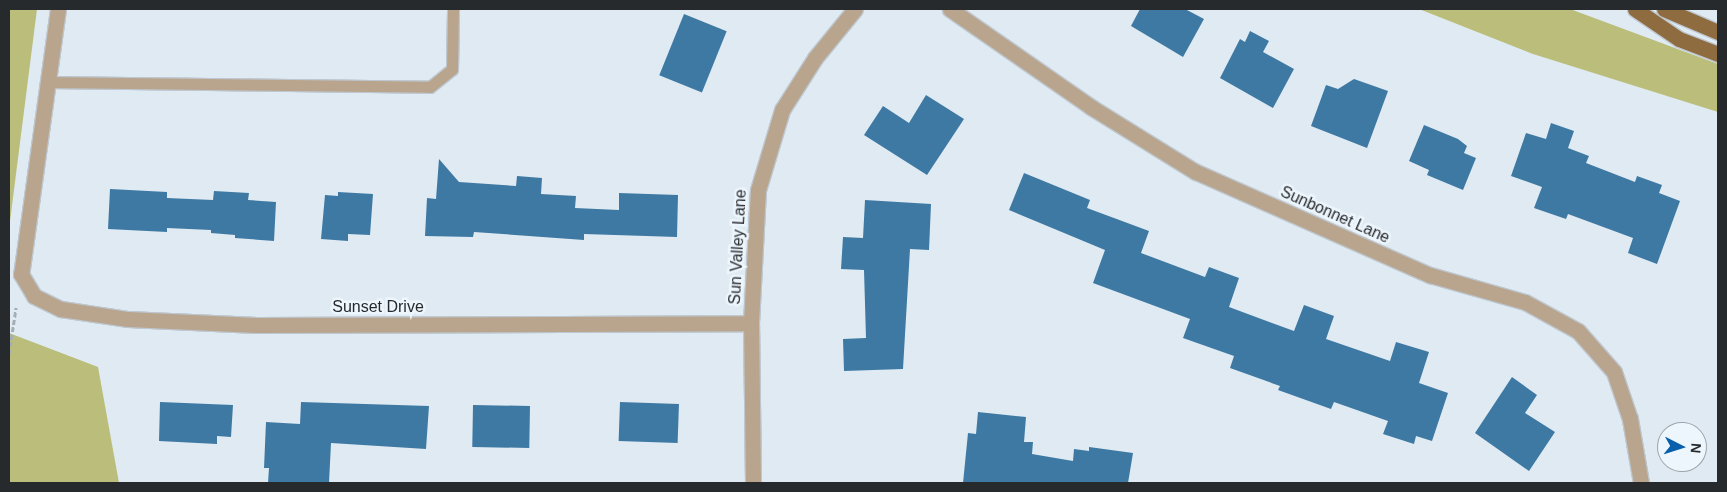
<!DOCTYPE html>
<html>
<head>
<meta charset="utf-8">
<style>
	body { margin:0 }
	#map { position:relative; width:1727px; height:492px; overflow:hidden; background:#dfeaf2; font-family:Arial,sans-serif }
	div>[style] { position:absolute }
	.forest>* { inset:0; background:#babe7a }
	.building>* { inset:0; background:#3e79a3; transform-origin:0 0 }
	.path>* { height:3px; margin-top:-1.5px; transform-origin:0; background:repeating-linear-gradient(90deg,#a5aeb4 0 5px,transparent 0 7.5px) }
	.roads { filter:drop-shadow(1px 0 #bec7cf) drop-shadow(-1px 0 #bec7cf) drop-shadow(0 1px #bec7cf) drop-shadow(0 -1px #bec7cf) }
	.service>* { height:11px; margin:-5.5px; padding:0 5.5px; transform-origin:5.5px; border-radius:5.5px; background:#b9a58d }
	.minor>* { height:15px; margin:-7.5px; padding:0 7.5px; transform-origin:7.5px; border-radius:7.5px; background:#b9a58d }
	.primary>* { height:15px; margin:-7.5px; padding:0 7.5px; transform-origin:7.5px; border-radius:7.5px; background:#8f6c3f }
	span { translate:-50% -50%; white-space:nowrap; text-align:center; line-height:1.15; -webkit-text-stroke:5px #eef6fd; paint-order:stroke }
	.street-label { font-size:16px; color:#262a2d }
	.frame { position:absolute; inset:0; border:10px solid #262a2d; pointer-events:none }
	.north { position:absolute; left:1657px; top:422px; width:50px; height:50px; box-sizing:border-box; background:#eef6fd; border:1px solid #9ea4aa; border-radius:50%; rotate:95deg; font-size:14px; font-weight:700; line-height:20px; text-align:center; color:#262a2d }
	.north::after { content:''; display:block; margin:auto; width:18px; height:22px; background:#0860ad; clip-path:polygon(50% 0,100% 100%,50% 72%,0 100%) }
</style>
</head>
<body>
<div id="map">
	<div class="forest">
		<i style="clip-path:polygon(9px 9px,37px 9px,9px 229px)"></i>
		<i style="clip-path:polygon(1419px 9px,1570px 9px,1718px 64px,1718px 112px,1533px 54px)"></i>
		<i style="clip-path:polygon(9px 333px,98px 367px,119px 483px,9px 483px)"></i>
	</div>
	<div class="building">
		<i style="clip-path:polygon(1140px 9px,1185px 9px,1204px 19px,1183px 57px,1131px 26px)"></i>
		<i style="left:684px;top:14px;width:46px;height:66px;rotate:22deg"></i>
		<i style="clip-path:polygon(1250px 31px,1269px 41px,1263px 52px,1294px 69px,1273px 108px,1220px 78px,1240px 39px,1245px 42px)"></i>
		<i style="clip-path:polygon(1354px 79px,1388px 91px,1367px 148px,1311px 126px,1326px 85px,1338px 89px)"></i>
		<i style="clip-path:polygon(926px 95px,964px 119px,927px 175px,864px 135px,883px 106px,909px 123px)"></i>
		<i style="clip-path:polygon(1551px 123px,1574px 131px,1568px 148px,1589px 156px,1586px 163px,1635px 182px,1637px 176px,1662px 185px,1659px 193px,1680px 201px,1657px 264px,1628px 253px,1633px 238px,1568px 214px,1566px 219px,1534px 208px,1542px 187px,1511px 176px,1526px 133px,1546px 139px)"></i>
		<i style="clip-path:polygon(1424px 125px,1458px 139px,1467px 146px,1464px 153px,1476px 158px,1463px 190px,1427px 175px,1429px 170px,1409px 161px)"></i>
		<i style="clip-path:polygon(439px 159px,459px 182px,516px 186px,517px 176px,542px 178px,541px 194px,576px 196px,575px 208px,619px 210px,619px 193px,678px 195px,677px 237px,584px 234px,584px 240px,474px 232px,473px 237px,425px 236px,427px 198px,436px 199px)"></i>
		<i style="clip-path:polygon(1024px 173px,1090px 200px,1087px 208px,1149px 231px,1141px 253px,1205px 277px,1209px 267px,1239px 278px,1229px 307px,1294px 331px,1304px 305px,1334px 316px,1326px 339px,1390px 361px,1396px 342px,1429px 352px,1419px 383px,1448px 393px,1432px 441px,1416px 436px,1414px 444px,1383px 434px,1388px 421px,1334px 402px,1331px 409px,1278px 390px,1280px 386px,1230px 368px,1234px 356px,1183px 338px,1190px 319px,1093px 283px,1105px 250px,1009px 210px)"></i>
		<i style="clip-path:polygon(110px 189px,167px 192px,167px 198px,213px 200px,214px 191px,249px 193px,248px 200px,276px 202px,274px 241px,235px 238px,235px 235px,211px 233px,211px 230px,167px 228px,167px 232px,108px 229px)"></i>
		<i style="clip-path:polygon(338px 192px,373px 194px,370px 235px,348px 234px,348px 241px,321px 239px,325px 195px,338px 196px)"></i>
		<i style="clip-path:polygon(865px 200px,931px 204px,929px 250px,910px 249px,903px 369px,844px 371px,843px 339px,866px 338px,864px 270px,841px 269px,843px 237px,863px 238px)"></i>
		<i style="clip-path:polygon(1512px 377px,1537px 395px,1525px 413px,1555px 432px,1529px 471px,1475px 433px)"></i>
		<i style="clip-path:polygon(160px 402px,233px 405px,231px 437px,217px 436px,217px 444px,159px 441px)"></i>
		<i style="clip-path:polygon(301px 402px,429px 406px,426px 449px,331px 443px,329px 483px,268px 483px,269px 468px,264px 468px,266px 422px,300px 424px)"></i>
		<i style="left:620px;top:402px;width:59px;height:39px;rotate:2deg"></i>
		<i style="left:473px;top:405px;width:57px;height:42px;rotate:1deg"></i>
		<i style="clip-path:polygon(978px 412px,1026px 417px,1024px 442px,1033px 442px,1032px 454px,1073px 461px,1074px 449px,1089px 451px,1089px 447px,1133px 453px,1128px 483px,963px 483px,968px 433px,976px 434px)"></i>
	</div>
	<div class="path">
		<i style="left:9px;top:354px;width:47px;rotate:-81.3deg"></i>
	</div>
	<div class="roads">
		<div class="service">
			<i style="left:47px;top:82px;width:383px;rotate:0.7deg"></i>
			<i style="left:430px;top:87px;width:28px;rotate:-39deg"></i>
			<i style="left:452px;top:69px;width:60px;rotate:-89deg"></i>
		</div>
		<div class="minor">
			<i style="left:58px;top:9px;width:268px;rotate:97.9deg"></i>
			<i style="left:21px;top:274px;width:26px;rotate:59deg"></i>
			<i style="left:34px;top:296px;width:30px;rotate:26deg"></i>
			<i style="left:61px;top:309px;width:68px;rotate:8.5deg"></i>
			<i style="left:128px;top:319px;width:128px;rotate:2.7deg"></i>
			<i style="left:256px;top:325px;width:495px;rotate:-0.2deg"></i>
			<i style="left:950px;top:9px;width:172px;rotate:34.8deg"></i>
			<i style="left:1091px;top:107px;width:123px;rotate:31.8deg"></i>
			<i style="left:1196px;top:172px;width:256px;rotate:23.8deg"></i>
			<i style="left:1430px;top:275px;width:99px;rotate:15.9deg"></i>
			<i style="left:1525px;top:302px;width:60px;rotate:28.7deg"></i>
			<i style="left:1578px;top:331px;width:55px;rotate:48.7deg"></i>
			<i style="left:1614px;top:372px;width:50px;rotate:71.2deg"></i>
			<i style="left:1630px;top:419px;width:65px;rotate:80.2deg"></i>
			<i style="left:753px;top:483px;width:160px;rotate:-90.7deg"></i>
			<i style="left:751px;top:323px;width:133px;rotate:-87deg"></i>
			<i style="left:758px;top:190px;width:84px;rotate:-73.3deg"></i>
			<i style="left:782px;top:110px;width:62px;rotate:-57.6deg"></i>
			<i style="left:815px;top:58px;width:63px;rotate:-50.8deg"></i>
		</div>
		<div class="primary">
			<i style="left:1635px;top:9px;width:53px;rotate:34.3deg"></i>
			<i style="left:1679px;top:39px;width:42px;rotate:21deg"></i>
			<i style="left:1664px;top:9px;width:59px;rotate:23.1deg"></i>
		</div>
	</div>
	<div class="street-label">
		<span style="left:1335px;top:215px;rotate:24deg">Sunbonnet Lane</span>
		<span style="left:738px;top:247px;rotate:-87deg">Sun Valley Lane</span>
		<span style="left:378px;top:307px">Sunset Drive</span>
	</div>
	<div class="frame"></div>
	<div class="north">N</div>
</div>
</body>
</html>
